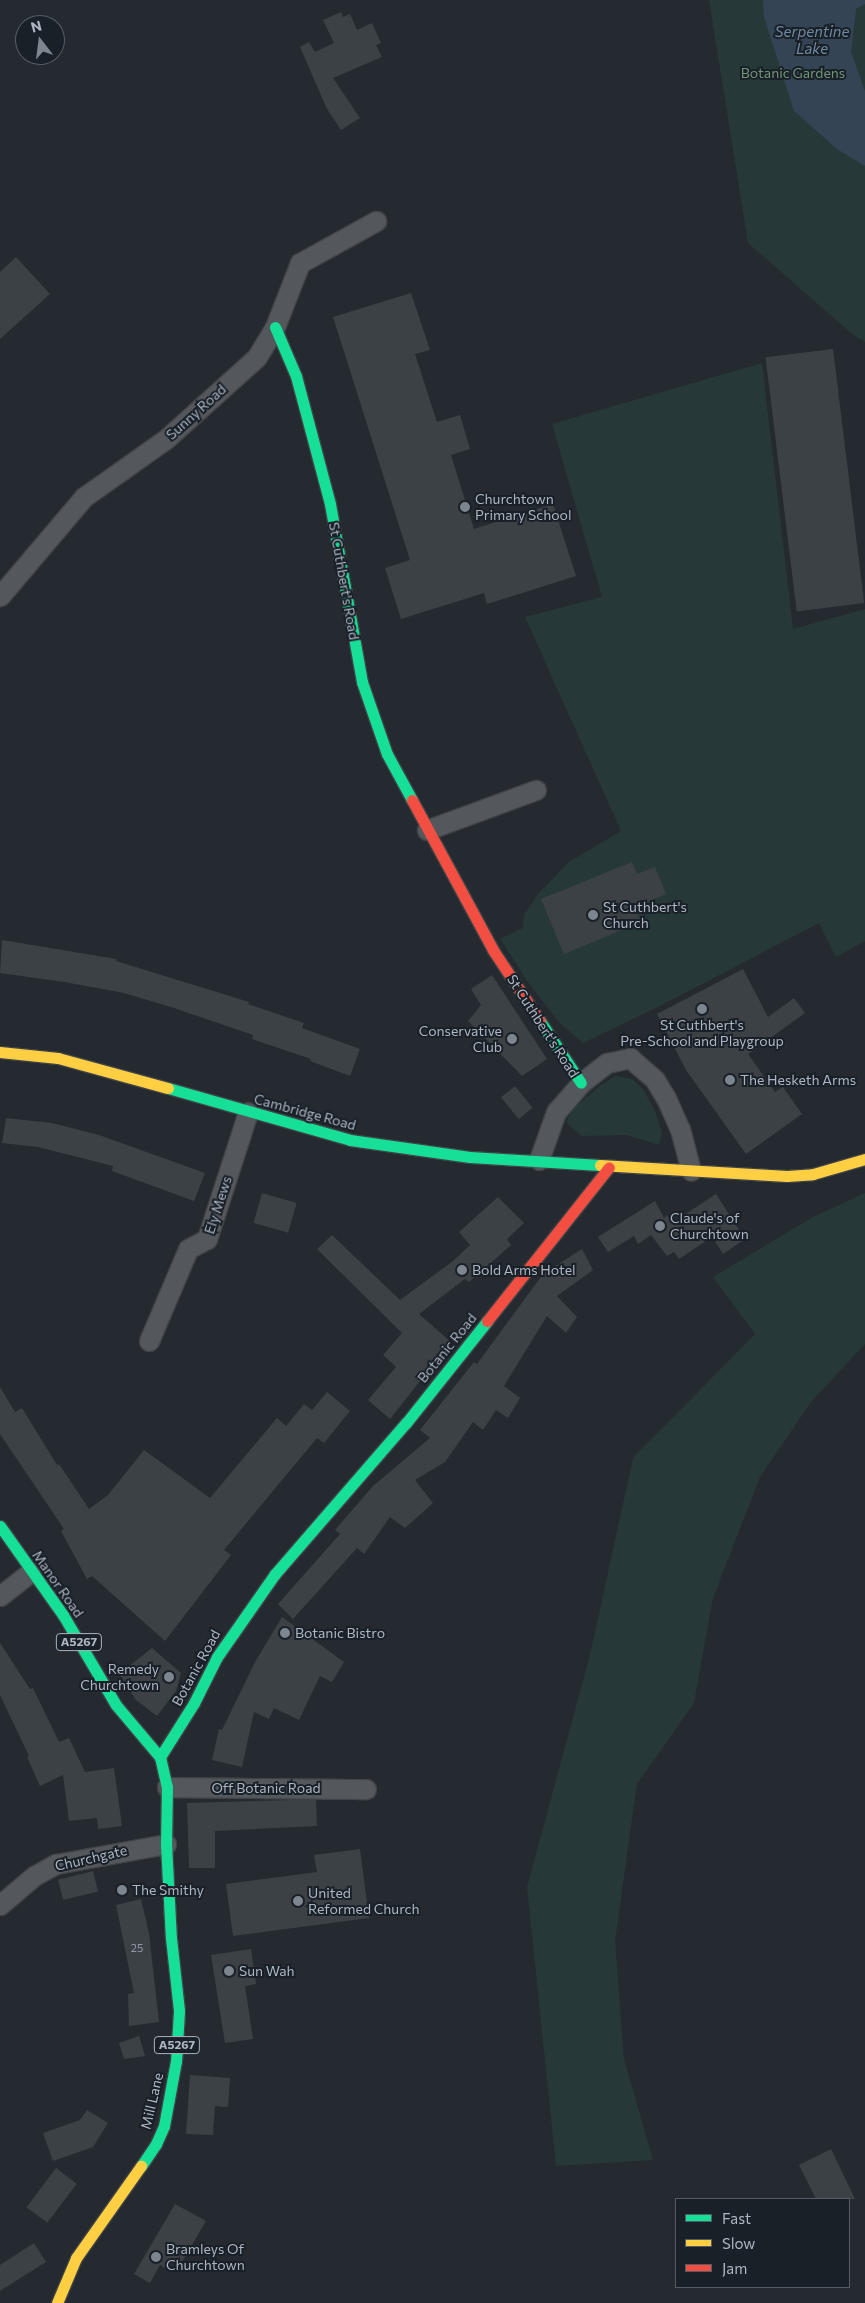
<!DOCTYPE html>
<html>
<head>
<meta charset="utf-8">
<style>
	body { margin:0 }
	#map { position:relative; width:865px; height:2303px; overflow:hidden; background:#242a2f; font-family:Commissioner,sans-serif }
	div>[style] { position:absolute }
	.green>* { inset:0; background:#273838 }
	.water>* { inset:0; background:#344455 }
	.building>* { inset:0; background:#3c4146; transform-origin:0 0 }
	.roads { filter:drop-shadow(1px 0 #404448) drop-shadow(-1px 0 #404448) drop-shadow(0 1px #404448) drop-shadow(0 -1px #404448) }
	.street>* { height:19px; margin:-9.5px; padding:0 9.5px; transform-origin:9.5px; border-radius:9.5px; background:#54585d }
	.fast>* { height:11px; margin:-5.5px; padding:0 5.5px; transform-origin:5.5px; border-radius:5.5px; background:#16e098 }
	.slow>* { height:11px; margin:-5.5px; padding:0 5.5px; transform-origin:5.5px; border-radius:5.5px; background:#ffcf43 }
	.jam>* { height:11px; margin:-5.5px; padding:0 5.5px; transform-origin:5.5px; border-radius:5.5px; background:#f24e42 }
	.dots>* { width:14px; height:14px; translate:-50% -50%; box-sizing:border-box; border:2px solid #192028; border-radius:50% }
	span { translate:-50% -50%; white-space:nowrap; text-align:center; line-height:1.15; -webkit-text-stroke:4px #192028; paint-order:stroke }
	.number-label { font-size:11px; color:#9199a2 }
	.number-label span { -webkit-text-stroke-width:0 }
	.shield-label span { padding:1px 4px; background:#192028; border:1px solid; border-radius:4px; -webkit-text-stroke-width:0 }
	.shield-label { font-size:12px; color:#adb6c1; font-weight:700 }
	.park-label { font-size:14px; color:#709475 }
	.street-label { font-size:14px; color:#adb6c1 }
	.poi-label { font-size:14px; color:#adb6c1 }
	.left { translate:0 -50%; text-align:left }
	.right { translate:-100% -50%; text-align:right }
	.water-label { font-size:15px; color:#7089a2; font-style:italic }
	.legend { position:absolute; left:675px; top:2198px; width:175px; height:90px; box-sizing:border-box; background:#192028; border:1px solid #545c65; margin:0; padding:6px 9px; list-style:none; font-size:15px; color:#adb6c1 }
	.legend li { display:flex; align-items:center; gap:10px; height:25px }
	.legend b { width:25px; border:1px solid #545c65 }
	.north { position:absolute; left:15px; top:15px; width:50px; height:50px; box-sizing:border-box; background:#192028; border:1px solid #545c65; border-radius:50%; rotate:345deg; font-size:14px; font-weight:700; line-height:20px; text-align:center; color:#adb6c1 }
	.north::after { content:''; display:block; margin:auto; width:18px; height:22px; background:#7d858e; clip-path:polygon(50% 0,100% 100%,50% 72%,0 100%) }
</style>
</head>
<body>
<div id="map">
	<div class="green">
		<i style="clip-path:polygon(709px 0,865px 0,865px 342px,852px 334px,748px 243px)"></i>
		<i style="clip-path:polygon(762px 363px,793px 629px,865px 609px,865px 941px,836px 957px,819px 923px,660px 1006px,583px 1043px,559px 1022px,530px 985px,500px 939px,523px 928px,524px 915px,538px 894px,569px 862px,621px 831px,525px 617px,602px 597px,552px 424px)"></i>
		<i style="clip-path:polygon(616px 1076px,632px 1079px,643px 1089px,656px 1113px,662px 1133px,659px 1145px,627px 1135px,581px 1136px,566px 1122px,573px 1109px,601px 1085px)"></i>
		<i style="clip-path:polygon(865px 1193px,865px 1344px,811px 1402px,760px 1477px,713px 1598px,694px 1703px,637px 1784px,615px 1941px,624px 2059px,653px 2160px,556px 2166px,527px 1887px,590px 1655px,633px 1458px,755px 1334px,713px 1277px,813px 1217px)"></i>
	</div>
	<div class="water">
		<i style="clip-path:polygon(763px 0,865px 0,865px 4px,856px 9px,851px 52px,865px 91px,865px 166px,837px 149px,794px 111px,764px 17px)"></i>
	</div>
	<div class="building">
		<i style="clip-path:polygon(341px 12px,343px 17px,350px 14px,357px 30px,372px 23px,381px 43px,376px 45px,382px 57px,333px 78px,360px 118px,341px 130px,327px 109px,300px 47px,309px 42px,315px 52px,334px 43px,323px 20px)"></i>
		<i style="clip-path:polygon(16px 257px,50px 294px,0 339px,0 272px)"></i>
		<i style="clip-path:polygon(411px 293px,430px 350px,415px 354px,437px 422px,460px 415px,470px 449px,451px 455px,474px 529px,553px 504px,576px 576px,487px 604px,484px 593px,401px 619px,385px 568px,410px 560px,333px 317px)"></i>
		<i style="left:833px;top:349px;width:256px;height:68px;rotate:83deg"></i>
		<i style="clip-path:polygon(632px 862px,637px 874px,655px 867px,666px 894px,635px 907px,641px 922px,564px 954px,541px 899px)"></i>
		<i style="clip-path:polygon(2px 940px,116px 959px,116px 961px,249px 1002px,248px 1004px,304px 1023px,302px 1028px,360px 1049px,350px 1076px,310px 1061px,311px 1059px,252px 1039px,253px 1035px,174px 1008px,124px 993px,64px 982px,0 973px)"></i>
		<i style="clip-path:polygon(743px 969px,768px 1017px,794px 998px,805px 1013px,748px 1054px,775px 1092px,783px 1087px,802px 1114px,746px 1154px,686px 1070px,657px 1014px)"></i>
		<i style="clip-path:polygon(492px 975px,547px 1059px,522px 1076px,468px 1021px,481px 1005px,471px 989px)"></i>
		<i style="left:515px;top:1086px;width:28px;height:18px;rotate:51deg"></i>
		<i style="clip-path:polygon(6px 1118px,52px 1123px,99px 1135px,205px 1173px,194px 1201px,112px 1171px,113px 1166px,38px 1147px,2px 1143px)"></i>
		<i style="left:262px;top:1193px;width:36px;height:31px;rotate:16deg"></i>
		<i style="clip-path:polygon(716px 1194px,745px 1239px,723px 1254px,712px 1237px,679px 1259px,674px 1252px,667px 1256px,651px 1235px,638px 1244px,634px 1236px,608px 1252px,598px 1237px,655px 1201px,664px 1218px,667px 1215px,672px 1223px)"></i>
		<i style="clip-path:polygon(498px 1197px,524px 1223px,507px 1239px,511px 1245px,469px 1282px,465px 1279px,419px 1314px,451px 1342px,390px 1419px,368px 1400px,396px 1367px,383px 1355px,402px 1333px,317px 1249px,332px 1235px,400px 1300px,453px 1261px,470px 1245px,459px 1232px)"></i>
		<i style="clip-path:polygon(582px 1249px,593px 1270px,557px 1296px,577px 1317px,566px 1333px,547px 1316px,504px 1386px,520px 1398px,508px 1418px,496px 1410px,483px 1430px,473px 1422px,445px 1462px,415px 1480px,433px 1503px,405px 1528px,390px 1517px,364px 1554px,357px 1548px,293px 1619px,278px 1604px,340px 1534px,335px 1530px,373px 1486px,430px 1438px,420px 1430px,474px 1362px,477px 1364px,543px 1274px)"></i>
		<i style="clip-path:polygon(0 1387px,15px 1412px,22px 1408px,57px 1465px,59px 1464px,89px 1509px,108px 1495px,144px 1450px,210px 1498px,277px 1418px,286px 1426px,304px 1404px,312px 1410px,327px 1392px,350px 1411px,324px 1443px,317px 1438px,224px 1550px,231px 1555px,165px 1641px,92px 1576px,87px 1579px,61px 1531px,64px 1529px,0 1434px)"></i>
		<i style="clip-path:polygon(282px 1617px,344px 1662px,332px 1682px,320px 1676px,299px 1720px,274px 1708px,269px 1719px,254px 1712px,242px 1767px,212px 1760px,219px 1729px,222px 1730px,255px 1662px)"></i>
		<i style="clip-path:polygon(0 1643px,30px 1689px,33px 1688px,59px 1742px,69px 1738px,85px 1772px,114px 1768px,122px 1826px,98px 1829px,97px 1818px,69px 1821px,63px 1775px,40px 1786px,27px 1757px,29px 1756px,0 1695px)"></i>
		<i style="clip-path:polygon(152px 1648px,181px 1673px,176px 1691px,157px 1716px,136px 1700px,119px 1674px)"></i>
		<i style="clip-path:polygon(291px 1800px,316px 1800px,317px 1826px,215px 1831px,215px 1868px,189px 1868px,187px 1803px)"></i>
		<i style="clip-path:polygon(360px 1849px,369px 1918px,233px 1936px,226px 1884px,317px 1872px,314px 1855px)"></i>
		<i style="left:93px;top:1871px;width:21px;height:36px;rotate:76deg"></i>
		<i style="clip-path:polygon(141px 1899px,149px 1933px,159px 2022px,129px 2026px,128px 1994px,134px 1993px,116px 1905px)"></i>
		<i style="clip-path:polygon(251px 1949px,256px 1984px,245px 1986px,253px 2039px,225px 2043px,211px 1955px)"></i>
		<i style="clip-path:polygon(139px 2036px,145px 2056px,124px 2059px,119px 2043px)"></i>
		<i style="clip-path:polygon(190px 2075px,230px 2078px,228px 2107px,215px 2106px,213px 2135px,186px 2134px)"></i>
		<i style="clip-path:polygon(87px 2110px,108px 2123px,93px 2147px,53px 2161px,43px 2133px,80px 2120px)"></i>
		<i style="clip-path:polygon(831px 2149px,855px 2199px,816px 2199px,799px 2165px)"></i>
		<i style="left:56px;top:2168px;width:26px;height:49px;rotate:37deg"></i>
		<i style="clip-path:polygon(175px 2204px,206px 2221px,179px 2267px,172px 2262px,168px 2270px,160px 2265px,150px 2283px,134px 2274px)"></i>
		<i style="clip-path:polygon(34px 2243px,46px 2262px,0 2291px,0 2265px)"></i>
	</div>
	<div class="roads">
		<div class="street">
			<i style="left:0;top:596px;width:130px;rotate:-49.7deg"></i>
			<i style="left:84px;top:497px;width:100px;rotate:-35.3deg"></i>
			<i style="left:166px;top:439px;width:122px;rotate:-42deg"></i>
			<i style="left:257px;top:357px;width:35px;rotate:-59deg"></i>
			<i style="left:275px;top:327px;width:69px;rotate:-68.7deg"></i>
			<i style="left:300px;top:263px;width:87px;rotate:-28.9deg"></i>
			<i style="left:427px;top:830px;width:116px;rotate:-20.2deg"></i>
			<i style="left:539px;top:1160px;width:51px;rotate:-70.5deg"></i>
			<i style="left:556px;top:1112px;width:38px;rotate:-49deg"></i>
			<i style="left:581px;top:1083px;width:33px;rotate:-38deg"></i>
			<i style="left:607px;top:1063px;width:24px;rotate:-12deg"></i>
			<i style="left:630px;top:1058px;width:33px;rotate:41deg"></i>
			<i style="left:655px;top:1080px;width:21px;rotate:59deg"></i>
			<i style="left:666px;top:1098px;width:34px;rotate:66deg"></i>
			<i style="left:680px;top:1129px;width:43px;rotate:75.3deg"></i>
			<i style="left:149px;top:1341px;width:100px;rotate:-67deg"></i>
			<i style="left:188px;top:1249px;width:21px;rotate:-28deg"></i>
			<i style="left:207px;top:1239px;width:133px;rotate:-72.1deg"></i>
			<i style="left:0;top:1596px;width:39px;rotate:-38deg"></i>
			<i style="left:167px;top:1787px;width:199px;rotate:0.6deg"></i>
			<i style="left:0;top:1905px;width:45px;rotate:-40.5deg"></i>
			<i style="left:34px;top:1876px;width:25px;rotate:-29deg"></i>
			<i style="left:56px;top:1864px;width:112px;rotate:-10.3deg"></i>
		</div>
		<div class="fast">
			<i style="left:275px;top:327px;width:53px;rotate:66.8deg"></i>
			<i style="left:296px;top:376px;width:132px;rotate:75.1deg"></i>
			<i style="left:330px;top:504px;width:181px;rotate:79.8deg"></i>
			<i style="left:362px;top:682px;width:76px;rotate:70.9deg"></i>
			<i style="left:387px;top:754px;width:52px;rotate:61.5deg"></i>
			<i style="left:540px;top:1021px;width:74px;rotate:56.5deg"></i>
			<i style="left:168px;top:1088px;width:189px;rotate:15.9deg"></i>
			<i style="left:350px;top:1140px;width:121px;rotate:8.1deg"></i>
			<i style="left:470px;top:1157px;width:130px;rotate:3.5deg"></i>
			<i style="left:0;top:1526px;width:109px;rotate:54.7deg"></i>
			<i style="left:63px;top:1615px;width:104px;rotate:59.5deg"></i>
			<i style="left:116px;top:1705px;width:68px;rotate:49.8deg"></i>
			<i style="left:160px;top:1757px;width:31px;rotate:77deg"></i>
			<i style="left:167px;top:1787px;width:57px;rotate:91deg"></i>
			<i style="left:166px;top:1844px;width:94px;rotate:87deg"></i>
			<i style="left:171px;top:1938px;width:73px;rotate:83.7deg"></i>
			<i style="left:179px;top:2011px;width:50px;rotate:93.4deg"></i>
			<i style="left:176px;top:2061px;width:66px;rotate:100.5deg"></i>
			<i style="left:164px;top:2126px;width:20px;rotate:114deg"></i>
			<i style="left:156px;top:2144px;width:27px;rotate:124deg"></i>
			<i style="left:160px;top:1757px;width:64px;rotate:-57.8deg"></i>
			<i style="left:194px;top:1703px;width:51px;rotate:-63.4deg"></i>
			<i style="left:217px;top:1657px;width:101px;rotate:-55.1deg"></i>
			<i style="left:275px;top:1574px;width:200px;rotate:-49.1deg"></i>
			<i style="left:406px;top:1423px;width:130px;rotate:-51.5deg"></i>
		</div>
		<div class="slow">
			<i style="left:0;top:1052px;width:58px;rotate:5.9deg"></i>
			<i style="left:58px;top:1058px;width:114px;rotate:15.3deg"></i>
			<i style="left:600px;top:1165px;width:187px;rotate:3.4deg"></i>
			<i style="left:787px;top:1176px;width:26px;rotate:-4deg"></i>
			<i style="left:813px;top:1174px;width:54px;rotate:-16.1deg"></i>
			<i style="left:57px;top:2303px;width:49px;rotate:-67.1deg"></i>
			<i style="left:76px;top:2258px;width:113px;rotate:-54.8deg"></i>
		</div>
		<div class="jam">
			<i style="left:412px;top:800px;width:170px;rotate:61.6deg"></i>
			<i style="left:493px;top:950px;width:85px;rotate:56.5deg"></i>
			<i style="left:487px;top:1321px;width:196px;rotate:-51.6deg"></i>
		</div>
	</div>
	<div class="dots">
		<i style="left:465px;top:507px;background:#7d858e"></i>
		<i style="left:593px;top:915px;background:#7d858e"></i>
		<i style="left:702px;top:1009px;background:#7d858e"></i>
		<i style="left:512px;top:1039px;background:#7d858e"></i>
		<i style="left:730px;top:1080px;background:#7d858e"></i>
		<i style="left:660px;top:1226px;background:#7d858e"></i>
		<i style="left:462px;top:1270px;background:#7d858e"></i>
		<i style="left:285px;top:1633px;background:#7d858e"></i>
		<i style="left:169px;top:1677px;background:#7d858e"></i>
		<i style="left:122px;top:1890px;background:#7d858e"></i>
		<i style="left:298px;top:1901px;background:#7d858e"></i>
		<i style="left:229px;top:1971px;background:#7d858e"></i>
		<i style="left:156px;top:2257px;background:#7d858e"></i>
	</div>
	<div class="number-label">
		<span style="left:137px;top:1948px">25</span>
	</div>
	<div class="shield-label">
		<span style="left:79px;top:1642px">A5267</span>
		<span style="left:177px;top:2045px">A5267</span>
	</div>
	<div class="park-label">
		<span style="left:793px;top:73px">Botanic Gardens</span>
	</div>
	<div class="street-label">
		<span style="left:196px;top:412px;rotate:-42deg">Sunny Road</span>
		<span style="left:344px;top:581px;rotate:80deg">St Cuthbert's Road</span>
		<span style="left:543px;top:1026px;rotate:57deg">St Cuthbert's Road</span>
		<span style="left:305px;top:1112px;rotate:15deg">Cambridge Road</span>
		<span style="left:218px;top:1205px;rotate:-72deg">Ely Mews</span>
		<span style="left:447px;top:1348px;rotate:-51deg">Botanic Road</span>
		<span style="left:58px;top:1584px;rotate:55deg">Manor Road</span>
		<span style="left:196px;top:1668px;rotate:-61deg">Botanic Road</span>
		<span style="left:266px;top:1788px">Off Botanic Road</span>
		<span style="left:91px;top:1858px;rotate:-13deg">Churchgate</span>
		<span style="left:152px;top:2101px;rotate:-77deg">Mill Lane</span>
	</div>
	<div class="poi-label">
		<span class="left" style="left:475px;top:507px">Churchtown<br>Primary School</span>
		<span class="left" style="left:603px;top:915px">St Cuthbert's<br>Church</span>
		<span style="left:702px;top:1033px">St Cuthbert's<br>Pre-School and Playgroup</span>
		<span class="right" style="left:502px;top:1039px">Conservative<br>Club</span>
		<span class="left" style="left:740px;top:1080px">The Hesketh Arms</span>
		<span class="left" style="left:670px;top:1226px">Claude's of<br>Churchtown</span>
		<span class="left" style="left:472px;top:1270px">Bold Arms Hotel</span>
		<span class="left" style="left:295px;top:1633px">Botanic Bistro</span>
		<span class="right" style="left:159px;top:1677px">Remedy<br>Churchtown</span>
		<span class="left" style="left:132px;top:1890px">The Smithy</span>
		<span class="left" style="left:308px;top:1901px">United<br>Reformed Church</span>
		<span class="left" style="left:239px;top:1971px">Sun Wah</span>
		<span class="left" style="left:166px;top:2257px">Bramleys Of<br>Churchtown</span>
	</div>
	<div class="water-label">
		<span style="left:812px;top:40px">Serpentine<br>Lake</span>
	</div>
	<ul class="legend">
	<li><b style="height:6px;background:#16e098"></b>Fast</li>
	<li><b style="height:6px;background:#ffcf43"></b>Slow</li>
	<li><b style="height:6px;background:#f24e42"></b>Jam</li>
	</ul>
	<div class="north">N</div>
</div>
</body>
</html>
